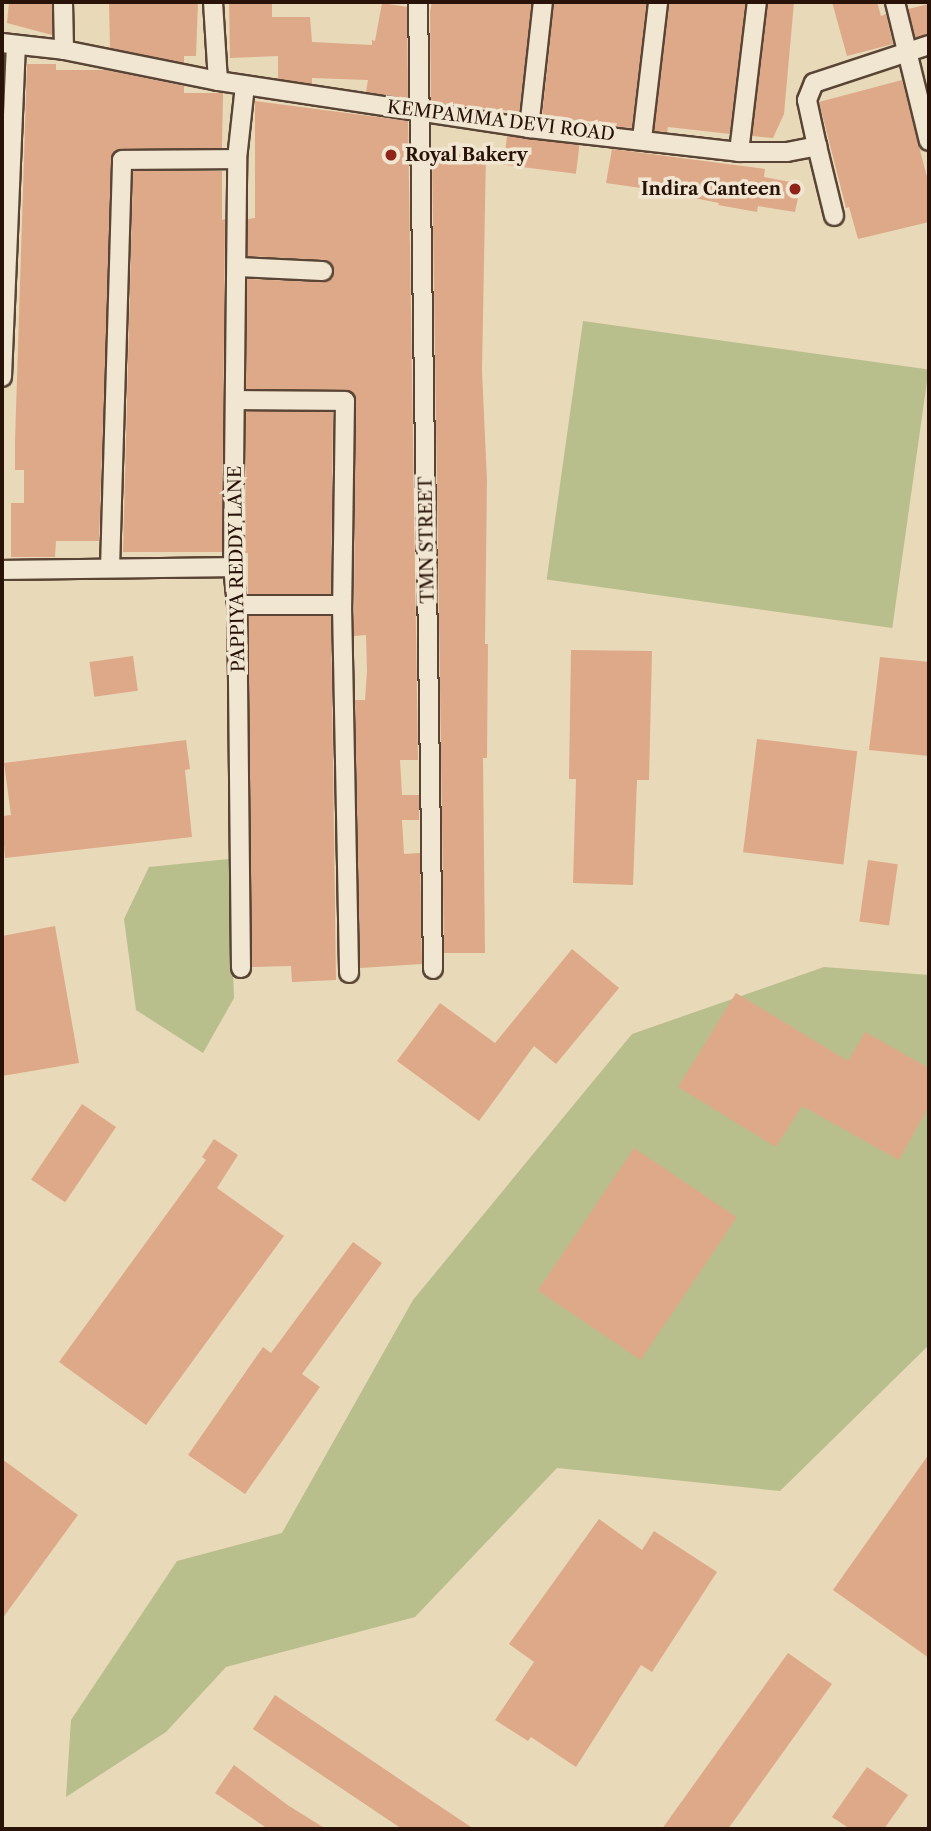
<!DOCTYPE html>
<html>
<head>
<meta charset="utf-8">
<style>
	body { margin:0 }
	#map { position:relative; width:931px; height:1831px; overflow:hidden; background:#e8d9b8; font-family:"Libre Caslon Text",serif }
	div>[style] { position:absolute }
	.green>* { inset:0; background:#b9be8d; transform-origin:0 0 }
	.building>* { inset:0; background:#dea989; transform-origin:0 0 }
	.roads { filter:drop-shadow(2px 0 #594435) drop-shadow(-2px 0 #594435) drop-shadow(0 2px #594435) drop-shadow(0 -2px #594435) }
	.street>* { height:18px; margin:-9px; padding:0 9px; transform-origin:9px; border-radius:9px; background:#f0e6d1 }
	.dots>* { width:19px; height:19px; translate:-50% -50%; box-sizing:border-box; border:4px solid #f0e6d1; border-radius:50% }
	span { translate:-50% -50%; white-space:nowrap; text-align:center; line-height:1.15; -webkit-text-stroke:7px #f0e6d1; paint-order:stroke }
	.street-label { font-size:18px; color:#291309 }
	.poi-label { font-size:18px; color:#291309; font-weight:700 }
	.left { translate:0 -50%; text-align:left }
	.right { translate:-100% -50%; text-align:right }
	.frame { position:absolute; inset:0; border:4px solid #291309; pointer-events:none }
</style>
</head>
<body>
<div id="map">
	<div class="green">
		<i style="left:583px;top:321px;width:349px;height:261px;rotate:8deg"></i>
		<i style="clip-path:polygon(229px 859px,234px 998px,203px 1053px,136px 1010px,124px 919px,149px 867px)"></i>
		<i style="clip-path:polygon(824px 967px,929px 975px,929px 1345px,780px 1491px,557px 1468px,415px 1617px,226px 1667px,166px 1732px,66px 1797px,71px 1720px,177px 1561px,282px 1533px,413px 1300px,632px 1034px)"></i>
	</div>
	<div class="building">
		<i style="clip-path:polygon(9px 2px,52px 2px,52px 35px,7px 23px)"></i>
		<i style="clip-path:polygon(109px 2px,198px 2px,196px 56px,184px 56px,184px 63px,110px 48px)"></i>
		<i style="clip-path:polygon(229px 2px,272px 2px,272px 17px,310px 17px,312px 42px,372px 45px,372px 40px,375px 41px,382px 3px,407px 7px,408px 98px,366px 92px,368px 80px,312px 78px,312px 84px,278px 79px,278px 56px,230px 58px)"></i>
		<i style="clip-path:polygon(432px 2px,532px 2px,519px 115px,511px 114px,511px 111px,431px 102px,430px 11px)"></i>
		<i style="clip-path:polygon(554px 2px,647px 2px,632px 128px,616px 127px,617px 123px,542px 118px)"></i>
		<i style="clip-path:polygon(669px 2px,746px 2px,730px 134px,668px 127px,667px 132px,654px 131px)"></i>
		<i style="clip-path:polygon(768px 2px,794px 2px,784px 114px,773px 138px,752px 136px)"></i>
		<i style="clip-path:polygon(832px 2px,877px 2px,881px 16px,886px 14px,893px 44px,847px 56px)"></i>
		<i style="clip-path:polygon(929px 4px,929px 34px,915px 38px,908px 9px)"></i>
		<i style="clip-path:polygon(27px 64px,56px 64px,56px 70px,106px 70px,184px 86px,184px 93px,223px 93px,222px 148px,122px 149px,112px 155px,99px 541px,56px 541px,55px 557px,11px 557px,11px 503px,24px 503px,24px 470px,15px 470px,15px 441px)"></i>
		<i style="clip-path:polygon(902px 80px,929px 185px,929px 222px,858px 239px,849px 207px,846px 208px,819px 102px)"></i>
		<i style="clip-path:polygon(255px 101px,408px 121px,418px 760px,400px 760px,402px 795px,419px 795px,419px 820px,402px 820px,404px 854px,420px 853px,422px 964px,360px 968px,355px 700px,365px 700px,367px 671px,366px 635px,354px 636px,355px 396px,345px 390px,246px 389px,247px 279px,323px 282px,332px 278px,334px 271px,330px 262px,324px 260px,247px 256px,248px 219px,255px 218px)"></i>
		<i style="left:507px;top:136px;width:73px;height:29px;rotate:7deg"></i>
		<i style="clip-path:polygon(612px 149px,765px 169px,764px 177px,801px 184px,795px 212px,758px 206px,757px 212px,718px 205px,719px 203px,689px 197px,690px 195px,606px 183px)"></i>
		<i style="clip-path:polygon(486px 154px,482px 371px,487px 480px,485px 644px,488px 644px,487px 758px,483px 758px,485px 953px,444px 953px,432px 155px)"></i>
		<i style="clip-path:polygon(133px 171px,222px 171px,222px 220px,225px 219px,222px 552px,123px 552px)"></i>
		<i style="clip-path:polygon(246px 411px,333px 412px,331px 594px,248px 594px,248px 553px,245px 553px)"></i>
		<i style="clip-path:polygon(248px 616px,331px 616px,336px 980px,292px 982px,291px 966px,252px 967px)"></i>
		<i style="clip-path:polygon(571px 650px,652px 651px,649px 780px,637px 780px,633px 885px,573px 883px,576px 779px,569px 779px)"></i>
		<i style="left:133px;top:656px;width:35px;height:44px;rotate:82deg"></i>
		<i style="clip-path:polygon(880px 657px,929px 662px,929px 756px,869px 750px)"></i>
		<i style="left:757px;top:739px;width:101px;height:114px;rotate:7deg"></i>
		<i style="clip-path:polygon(186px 740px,190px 769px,185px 770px,192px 837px,5px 858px,2px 816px,11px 815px,4px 763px)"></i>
		<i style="left:868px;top:860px;width:30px;height:62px;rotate:8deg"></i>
		<i style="clip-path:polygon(55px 926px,79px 1063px,2px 1076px,2px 936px)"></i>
		<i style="clip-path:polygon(572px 949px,619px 988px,556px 1064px,534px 1046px,479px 1121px,397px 1061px,440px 1003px,495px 1043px)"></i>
		<i style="clip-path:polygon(736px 993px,848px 1061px,865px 1032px,929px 1068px,929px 1106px,899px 1160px,802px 1106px,776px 1147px,678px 1087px)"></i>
		<i style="left:82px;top:1104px;width:41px;height:91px;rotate:34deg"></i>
		<i style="clip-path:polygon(214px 1139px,238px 1155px,217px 1188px,284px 1236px,146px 1425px,59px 1362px,206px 1160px,202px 1157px)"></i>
		<i style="left:634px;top:1148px;width:124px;height:172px;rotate:34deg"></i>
		<i style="clip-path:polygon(353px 1242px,382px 1263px,302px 1374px,320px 1387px,245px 1494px,188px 1455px,263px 1347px,271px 1353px)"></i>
		<i style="clip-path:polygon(929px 1454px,929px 1658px,833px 1590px)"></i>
		<i style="clip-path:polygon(2px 1459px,78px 1515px,2px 1619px)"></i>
		<i style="clip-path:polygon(599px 1519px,642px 1550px,654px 1531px,717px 1572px,652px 1672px,641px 1665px,576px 1767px,531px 1737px,528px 1741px,495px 1720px,534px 1662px,509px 1644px)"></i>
		<i style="clip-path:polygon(788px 1653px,832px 1684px,728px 1829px,662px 1829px)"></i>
		<i style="clip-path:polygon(275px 1695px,417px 1791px,474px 1829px,402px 1829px,253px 1729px)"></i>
		<i style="clip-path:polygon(234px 1765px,289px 1806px,326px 1829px,268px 1829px,215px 1793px)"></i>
		<i style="clip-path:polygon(867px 1767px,908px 1795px,884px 1829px,850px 1829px,832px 1817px)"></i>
	</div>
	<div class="roads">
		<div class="street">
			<i style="left:63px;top:2px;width:48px;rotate:88.8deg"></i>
			<i style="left:213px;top:2px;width:79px;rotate:86.4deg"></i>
			<i style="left:418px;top:2px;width:967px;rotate:89.11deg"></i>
			<i style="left:895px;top:2px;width:143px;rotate:76.3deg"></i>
			<i style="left:2px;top:43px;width:62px;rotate:6.4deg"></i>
			<i style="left:64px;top:50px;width:157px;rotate:11.4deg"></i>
			<i style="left:218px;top:81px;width:315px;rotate:8.6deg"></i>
			<i style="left:529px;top:128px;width:211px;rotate:6.5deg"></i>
			<i style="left:739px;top:152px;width:48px"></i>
			<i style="left:787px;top:152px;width:31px;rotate:-11deg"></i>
			<i style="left:817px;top:146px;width:47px;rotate:-102.3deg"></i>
			<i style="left:807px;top:100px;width:18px;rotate:-68deg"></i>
			<i style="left:814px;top:83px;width:121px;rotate:-18.3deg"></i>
			<i style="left:529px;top:128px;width:127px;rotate:-83.7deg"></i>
			<i style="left:642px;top:139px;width:138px;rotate:-83.3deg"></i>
			<i style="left:817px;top:146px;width:72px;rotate:76.3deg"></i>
			<i style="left:739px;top:152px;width:151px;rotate:-83.2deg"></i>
			<i style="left:237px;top:267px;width:86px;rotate:2.7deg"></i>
			<i style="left:2px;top:377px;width:330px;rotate:-87.6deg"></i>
			<i style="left:237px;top:400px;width:108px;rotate:0.5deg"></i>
			<i style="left:345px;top:401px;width:204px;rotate:90.8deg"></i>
			<i style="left:110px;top:568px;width:408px;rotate:-88.3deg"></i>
			<i style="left:122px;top:160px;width:115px;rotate:-0.5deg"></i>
			<i style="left:2px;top:570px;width:231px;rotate:-0.7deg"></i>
			<i style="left:237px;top:605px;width:105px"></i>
			<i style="left:342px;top:605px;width:368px;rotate:88.9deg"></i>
			<i style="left:241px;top:968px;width:363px;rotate:-90.6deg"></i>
			<i style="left:237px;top:605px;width:38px;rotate:-96deg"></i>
			<i style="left:233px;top:567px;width:408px;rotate:-89.4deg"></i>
			<i style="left:237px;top:159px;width:74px;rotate:-83.8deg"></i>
		</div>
	</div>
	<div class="dots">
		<i style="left:391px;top:155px;background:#8f2418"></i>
		<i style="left:795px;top:189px;background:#8f2418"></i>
	</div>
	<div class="street-label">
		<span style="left:501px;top:121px;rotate:7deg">KEMPAMMA DEVI ROAD</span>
		<span style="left:427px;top:540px;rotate:-91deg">TMN STREET</span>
		<span style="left:237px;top:569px;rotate:-91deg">PAPPIYA REDDY LANE</span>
	</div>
	<div class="poi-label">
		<span class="left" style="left:405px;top:155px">Royal Bakery</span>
		<span class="right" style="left:781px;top:189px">Indira Canteen</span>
	</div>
	<div class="frame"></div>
</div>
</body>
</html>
